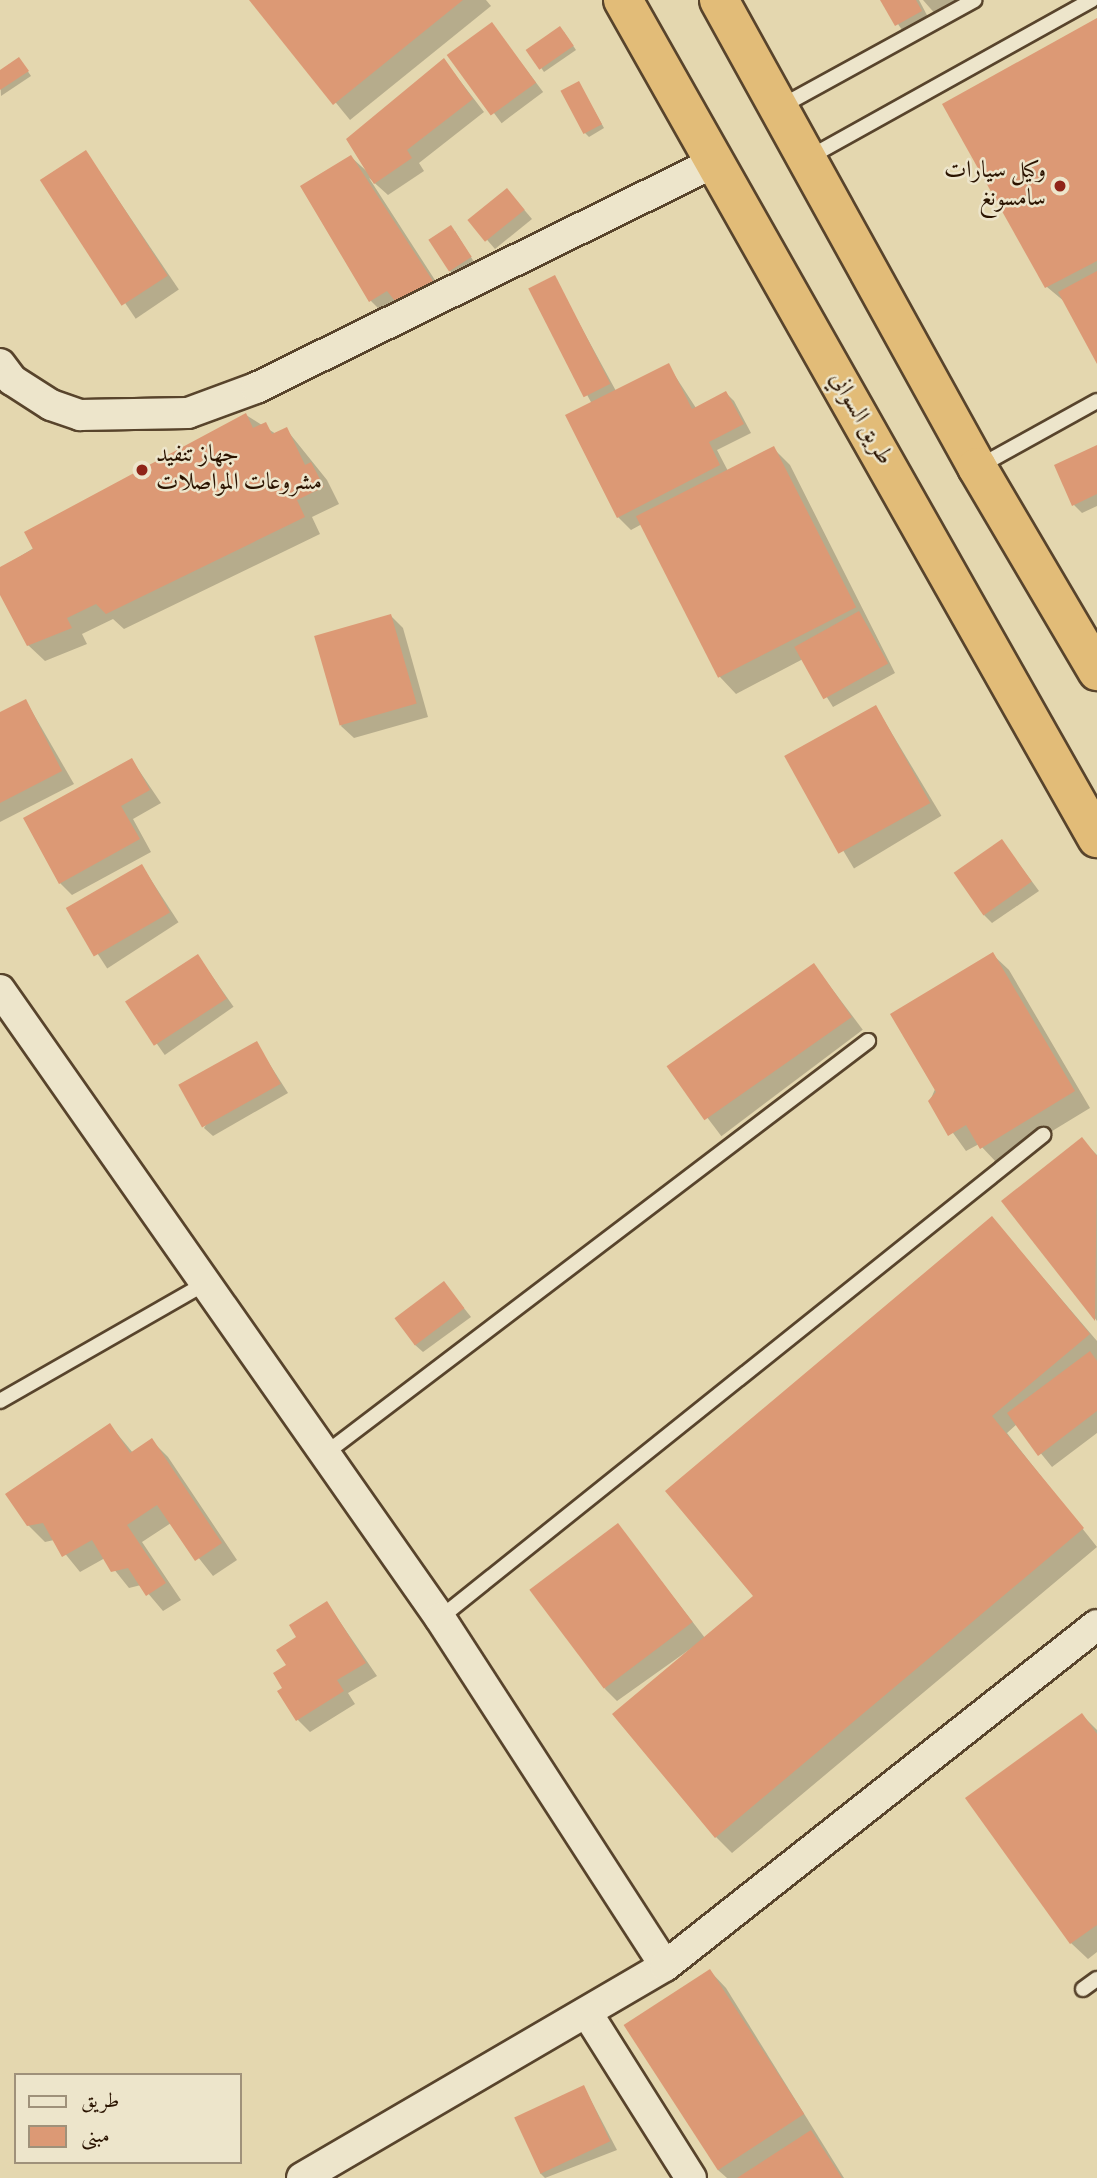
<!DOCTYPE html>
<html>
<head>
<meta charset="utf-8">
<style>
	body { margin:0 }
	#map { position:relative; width:1097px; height:2178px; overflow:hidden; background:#e4d7af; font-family:Vollkorn,Amiri,serif }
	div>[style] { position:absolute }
	.shadow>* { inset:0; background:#0003; transform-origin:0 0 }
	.building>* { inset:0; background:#dc9975; transform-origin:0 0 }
	.roads { filter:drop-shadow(2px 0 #58442c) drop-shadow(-2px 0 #58442c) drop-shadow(0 2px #58442c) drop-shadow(0 -2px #58442c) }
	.lane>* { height:14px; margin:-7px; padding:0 7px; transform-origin:7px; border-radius:7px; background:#ede5cb }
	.street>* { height:30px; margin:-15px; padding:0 15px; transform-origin:15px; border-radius:15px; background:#ede5cb }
	.highway>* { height:38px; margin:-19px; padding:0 19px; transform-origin:19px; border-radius:19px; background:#e2bc78 }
	.dots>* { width:19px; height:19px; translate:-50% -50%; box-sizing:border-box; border:4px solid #ede5cb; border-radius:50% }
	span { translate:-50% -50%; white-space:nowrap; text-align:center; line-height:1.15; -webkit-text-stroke:5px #ede5cb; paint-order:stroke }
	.poi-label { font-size:24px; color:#2a1300 }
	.right { translate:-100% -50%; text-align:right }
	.left { translate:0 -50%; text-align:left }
	.street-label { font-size:24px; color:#2a1300 }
	.legend { position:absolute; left:14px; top:2073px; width:228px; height:91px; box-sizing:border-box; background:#ede5cb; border:2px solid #9f917a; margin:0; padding:9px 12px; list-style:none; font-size:21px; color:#2a1300 }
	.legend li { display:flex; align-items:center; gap:14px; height:35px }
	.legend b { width:35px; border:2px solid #9f917a }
</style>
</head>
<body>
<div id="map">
	<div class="shadow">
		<i style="clip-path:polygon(252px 0,486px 0,491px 6px,350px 120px)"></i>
		<i style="clip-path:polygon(882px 0,919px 0,929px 19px,904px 33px)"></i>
		<i style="clip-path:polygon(923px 0,969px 0,937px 16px)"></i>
		<i style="clip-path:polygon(1097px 20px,1097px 360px,1065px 302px,1047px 287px,944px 105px)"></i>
		<i style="left:492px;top:24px;width:85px;height:52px;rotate:53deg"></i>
		<i style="clip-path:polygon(564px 32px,576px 50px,544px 72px,528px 49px)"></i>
		<i style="clip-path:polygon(444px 60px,484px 112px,419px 163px,424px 171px,388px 195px,369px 178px,444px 294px,383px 313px,371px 301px,351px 157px,372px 176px)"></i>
		<i style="clip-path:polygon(22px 63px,31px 76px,1px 96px,0 72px)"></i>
		<i style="clip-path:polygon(579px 83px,604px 128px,589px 137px,585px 133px)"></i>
		<i style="left:86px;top:152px;width:166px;height:52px;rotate:56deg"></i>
		<i style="clip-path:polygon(515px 199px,532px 219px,495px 249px,470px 220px)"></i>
		<i style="clip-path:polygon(455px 231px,474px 262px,454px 275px,450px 271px)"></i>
		<i style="clip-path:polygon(554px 277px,616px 391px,668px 365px,696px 408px,726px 393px,734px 401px,751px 433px,717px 450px,728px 471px,773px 448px,790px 465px,895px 673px,833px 707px,803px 659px,736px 694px,720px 677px,642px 524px,631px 530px,618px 517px,568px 416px,592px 404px,530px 289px)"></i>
		<i style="clip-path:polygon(246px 415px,276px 434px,286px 429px,327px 480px,339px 504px,312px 517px,320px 534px,124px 629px,113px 619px,82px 634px,87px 644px,45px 661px,28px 645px,0 591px,0 569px)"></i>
		<i style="clip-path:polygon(1097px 447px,1097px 506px,1082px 513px,1074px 505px)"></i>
		<i style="clip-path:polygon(391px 616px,403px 628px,428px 717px,354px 738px,341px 726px)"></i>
		<i style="clip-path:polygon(26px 701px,74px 784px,0 822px,0 714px)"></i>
		<i style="left:876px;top:707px;width:127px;height:102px;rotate:59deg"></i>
		<i style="clip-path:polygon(132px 760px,161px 803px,133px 819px,151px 852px,72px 895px,60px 883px)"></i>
		<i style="clip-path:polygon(1002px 841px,1039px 891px,992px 923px,984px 915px)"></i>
		<i style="left:142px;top:866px;width:67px;height:85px;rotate:57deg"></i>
		<i style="clip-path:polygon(992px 954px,1009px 970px,1090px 1108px,998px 1164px,979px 1144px,966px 1151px,930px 1101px)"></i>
		<i style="left:198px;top:956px;width:62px;height:84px;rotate:55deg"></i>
		<i style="left:814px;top:965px;width:81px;height:177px;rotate:53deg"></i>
		<i style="clip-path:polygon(256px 1043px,288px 1093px,213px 1136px,204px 1128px)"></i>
		<i style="clip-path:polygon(1082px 1140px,1097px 1155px,1097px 1321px,1003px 1201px)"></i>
		<i style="clip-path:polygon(992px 1218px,1097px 1341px,1097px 1433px,1052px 1467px,1017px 1424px,1007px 1433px,1097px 1547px,732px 1853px,716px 1837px,700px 1642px,617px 1701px,605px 1689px,618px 1525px,705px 1638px,755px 1596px)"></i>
		<i style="clip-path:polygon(444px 1283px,471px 1317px,423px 1352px,414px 1344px)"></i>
		<i style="clip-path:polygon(110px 1425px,133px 1453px,151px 1440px,168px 1457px,237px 1560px,213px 1576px,171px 1523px,142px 1542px,181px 1600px,163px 1611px,141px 1585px,129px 1588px,105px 1558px,80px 1572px,54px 1540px,45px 1542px,28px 1525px)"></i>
		<i style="clip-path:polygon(327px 1603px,377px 1676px,348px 1693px,355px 1704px,310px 1732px,298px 1720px,299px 1637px)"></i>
		<i style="clip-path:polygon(1082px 1715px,1097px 1730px,1097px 1952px,1088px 1959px,1071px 1943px)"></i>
		<i style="clip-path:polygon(710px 1971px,726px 1988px,844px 2178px,727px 2178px,718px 2170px)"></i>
		<i style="clip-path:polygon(584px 2087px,617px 2150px,545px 2178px,540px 2173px)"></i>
	</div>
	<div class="building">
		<i style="clip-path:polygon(249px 0,463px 0,333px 105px)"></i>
		<i style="clip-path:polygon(880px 0,916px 0,922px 11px,895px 26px)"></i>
		<i style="clip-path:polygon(1097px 18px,1097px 261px,1045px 288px,942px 104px)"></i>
		<i style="left:492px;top:22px;width:75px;height:56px;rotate:54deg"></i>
		<i style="left:560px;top:26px;width:24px;height:42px;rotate:55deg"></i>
		<i style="clip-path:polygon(19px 57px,29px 71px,0 90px,0 70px)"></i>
		<i style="clip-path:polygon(444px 58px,473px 99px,407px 150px,412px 158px,374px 184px,346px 139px)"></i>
		<i style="left:579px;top:81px;width:49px;height:21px;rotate:62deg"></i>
		<i style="left:86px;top:150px;width:150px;height:55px;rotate:57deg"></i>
		<i style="clip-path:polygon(351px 155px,433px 281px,395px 301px,387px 291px,369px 302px,300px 186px)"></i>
		<i style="left:507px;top:188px;width:28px;height:51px;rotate:51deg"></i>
		<i style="left:451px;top:225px;width:38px;height:27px;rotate:57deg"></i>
		<i style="clip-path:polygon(1097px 271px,1097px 364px,1058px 292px)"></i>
		<i style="left:555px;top:275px;width:122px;height:30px;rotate:63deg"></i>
		<i style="clip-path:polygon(669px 363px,692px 409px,726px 391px,744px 424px,709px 442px,720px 465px,617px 518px,565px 415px)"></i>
		<i style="clip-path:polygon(246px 413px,253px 428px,266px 422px,272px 434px,287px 427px,305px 465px,311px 462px,324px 487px,297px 500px,305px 517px,106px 614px,96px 604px,67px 618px,72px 628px,27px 646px,0 595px,0 567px,33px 549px,24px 532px)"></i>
		<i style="clip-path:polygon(1097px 445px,1097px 494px,1072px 506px,1054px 465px)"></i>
		<i style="left:774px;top:446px;width:181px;height:155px;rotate:63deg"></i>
		<i style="left:859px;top:611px;width:60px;height:74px;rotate:61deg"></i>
		<i style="left:391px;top:614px;width:93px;height:80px;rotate:74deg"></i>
		<i style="clip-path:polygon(26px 699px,62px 771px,0 803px,0 712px)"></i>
		<i style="left:876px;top:705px;width:112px;height:105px;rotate:61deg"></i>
		<i style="clip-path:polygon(132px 758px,150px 790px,121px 806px,140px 839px,59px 884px,23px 818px)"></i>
		<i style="left:1002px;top:839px;width:52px;height:59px;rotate:55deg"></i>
		<i style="left:142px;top:864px;width:56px;height:88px;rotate:60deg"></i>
		<i style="clip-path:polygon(993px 952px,1075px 1091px,980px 1149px,966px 1125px,948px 1136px,928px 1101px,936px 1092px,890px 1014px)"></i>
		<i style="left:198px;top:954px;width:53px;height:87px;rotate:57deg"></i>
		<i style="left:814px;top:963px;width:66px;height:180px;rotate:55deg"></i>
		<i style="left:257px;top:1041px;width:49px;height:90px;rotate:61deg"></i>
		<i style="clip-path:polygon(1082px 1137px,1097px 1156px,1095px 1321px,1001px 1201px)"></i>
		<i style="clip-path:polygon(992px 1216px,1090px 1334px,992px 1416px,1084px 1528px,715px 1838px,612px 1714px,753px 1596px,665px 1491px)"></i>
		<i style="left:444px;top:1281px;width:34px;height:62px;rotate:53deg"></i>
		<i style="clip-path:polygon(1090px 1351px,1097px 1361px,1097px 1411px,1038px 1456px,1007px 1413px)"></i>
		<i style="clip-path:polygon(110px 1423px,130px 1453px,152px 1438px,222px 1543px,195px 1561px,157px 1505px,127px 1525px,166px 1583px,146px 1596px,128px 1568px,111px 1572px,92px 1540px,62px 1557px,43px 1523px,27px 1526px,5px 1494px)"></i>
		<i style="left:618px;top:1523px;width:124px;height:111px;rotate:53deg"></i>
		<i style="clip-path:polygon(327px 1601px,366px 1663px,337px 1680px,344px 1691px,296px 1721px,277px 1691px,282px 1688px,273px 1673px,286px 1665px,276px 1650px,296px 1637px,289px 1625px)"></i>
		<i style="clip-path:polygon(1082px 1713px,1097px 1734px,1097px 1925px,1070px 1944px,965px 1798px)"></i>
		<i style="left:710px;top:1969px;width:173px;height:103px;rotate:57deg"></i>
		<i style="left:584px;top:2085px;width:62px;height:77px;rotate:65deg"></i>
		<i style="clip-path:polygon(811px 2130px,842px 2178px,737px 2178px)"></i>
	</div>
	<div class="roads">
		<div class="lane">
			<i style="left:780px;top:107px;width:222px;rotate:-28.8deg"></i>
			<i style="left:808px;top:158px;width:325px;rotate:-29.1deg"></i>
			<i style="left:978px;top:467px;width:136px;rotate:-29deg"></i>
			<i style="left:0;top:1401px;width:240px;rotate:-29.8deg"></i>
			<i style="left:326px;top:1453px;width:681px;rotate:-37.24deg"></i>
			<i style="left:440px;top:1618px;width:773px;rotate:-38.69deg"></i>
			<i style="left:1083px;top:1989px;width:17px;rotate:-36deg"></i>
		</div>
		<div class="street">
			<i style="left:0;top:364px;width:20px;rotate:53deg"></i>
			<i style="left:12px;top:380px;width:46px;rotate:32.7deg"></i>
			<i style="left:51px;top:405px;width:31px;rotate:19deg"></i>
			<i style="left:80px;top:415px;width:108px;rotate:-1.1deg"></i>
			<i style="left:188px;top:413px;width:72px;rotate:-20.2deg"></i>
			<i style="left:256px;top:388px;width:512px;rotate:-26.21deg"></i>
			<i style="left:0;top:990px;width:767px;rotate:54.98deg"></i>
			<i style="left:440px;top:1618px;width:414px;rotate:57.1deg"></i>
			<i style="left:587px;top:2013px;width:195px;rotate:57.8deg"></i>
			<i style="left:302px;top:2178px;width:420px;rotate:-30.3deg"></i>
			<i style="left:665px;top:1966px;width:550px;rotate:-38.29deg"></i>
		</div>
		<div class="highway">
			<i style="left:623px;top:0;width:963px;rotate:60.51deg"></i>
			<i style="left:719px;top:0;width:534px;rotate:61.08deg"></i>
			<i style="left:977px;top:467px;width:237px;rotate:59.5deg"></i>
		</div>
	</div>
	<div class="dots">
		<i style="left:1060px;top:186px;background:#8f2418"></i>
		<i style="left:142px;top:470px;background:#8f2418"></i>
	</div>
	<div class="poi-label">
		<span class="right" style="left:1046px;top:186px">وكيل سيارات<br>سامسونغ</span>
		<span class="left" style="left:156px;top:470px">جهاز تنفيد<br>مشروعات المواصلات</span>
	</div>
	<div class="street-label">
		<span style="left:860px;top:419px;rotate:60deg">طريق السواني</span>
	</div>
	<ul class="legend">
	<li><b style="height:9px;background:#ede5cb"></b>طريق</li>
	<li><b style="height:19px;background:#dc9975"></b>مبنى</li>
	</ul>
</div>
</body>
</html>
